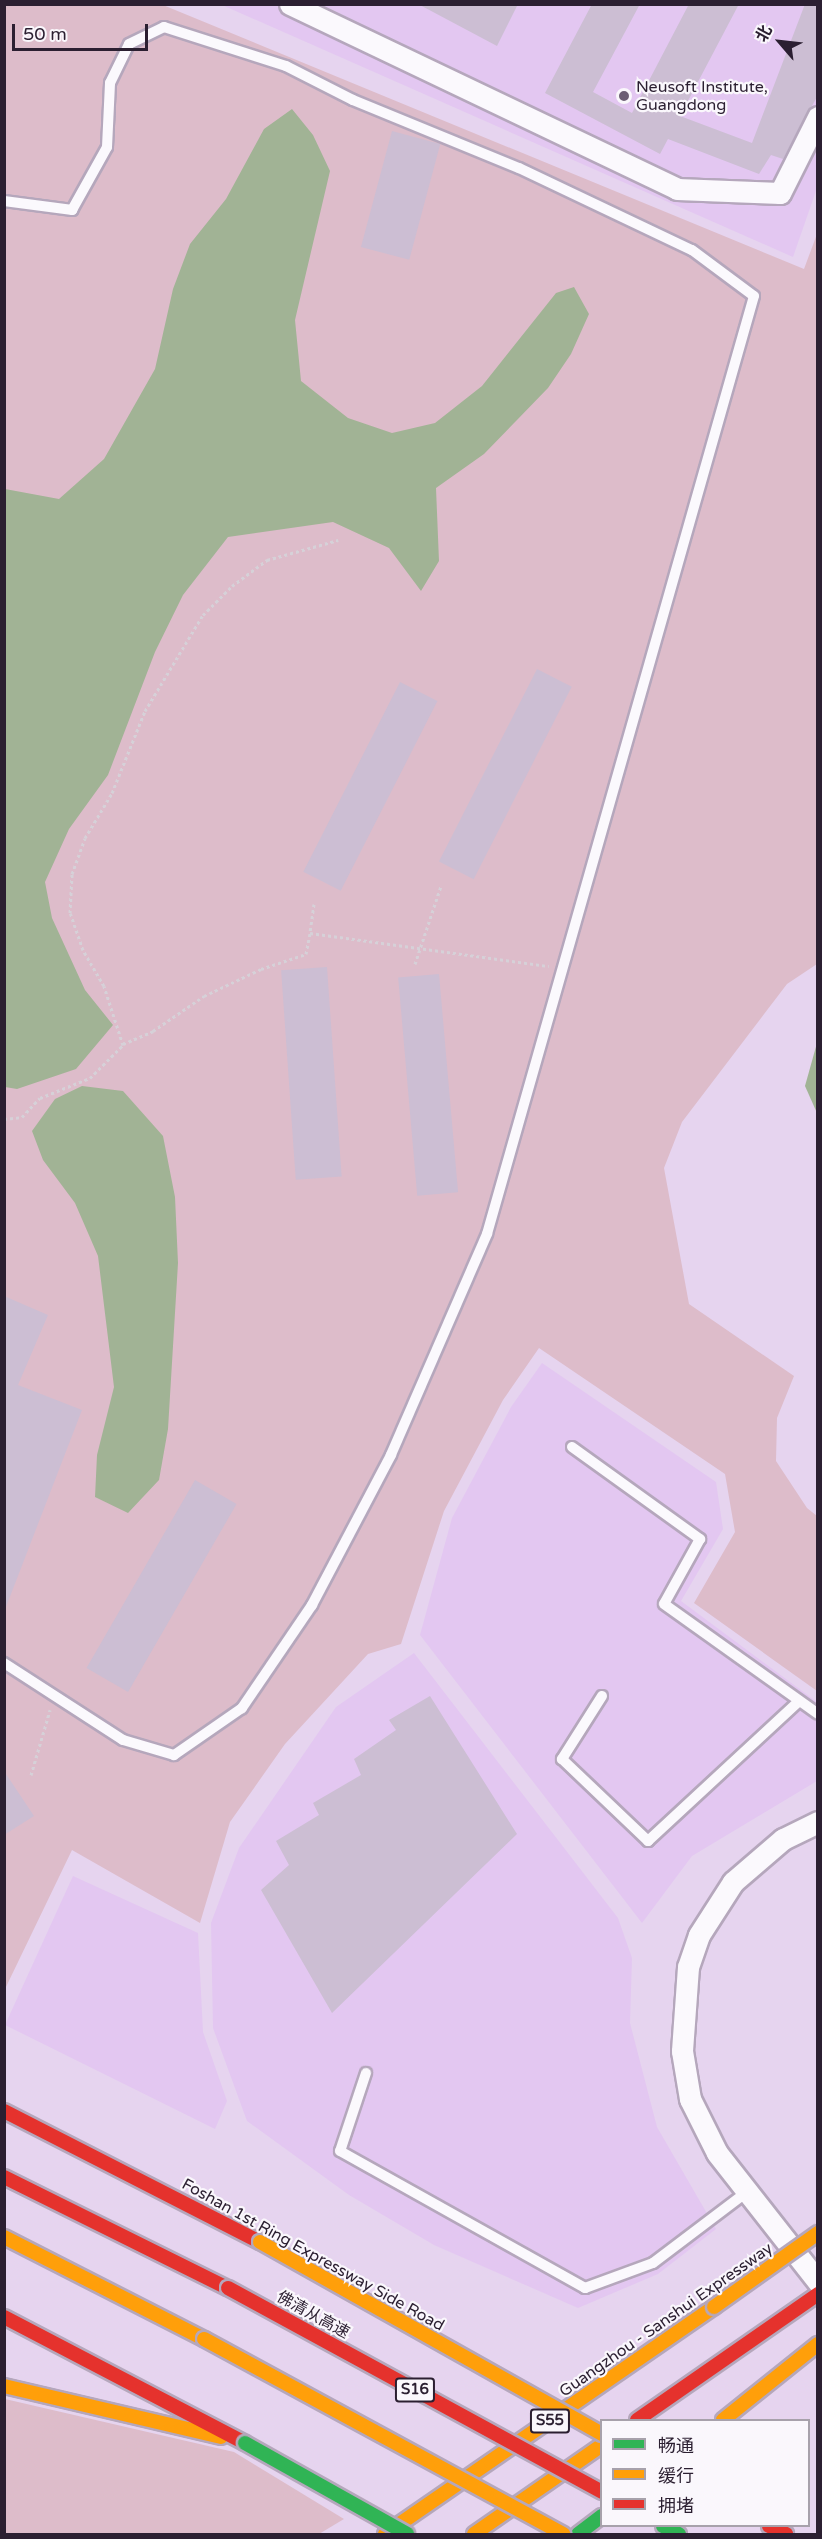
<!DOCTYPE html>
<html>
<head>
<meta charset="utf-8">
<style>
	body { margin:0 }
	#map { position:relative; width:822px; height:2539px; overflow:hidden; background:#e6d4ef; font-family:"Varela Round","Noto Sans SC",sans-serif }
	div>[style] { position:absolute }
	.built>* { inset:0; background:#e3c7f1 }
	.green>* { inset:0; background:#ddbcca }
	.water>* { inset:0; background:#a1b395 }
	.building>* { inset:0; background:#ccbed3; transform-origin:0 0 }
	.path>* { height:3px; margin-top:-1.5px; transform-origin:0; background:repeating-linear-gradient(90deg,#d6d1d8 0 3px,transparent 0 6px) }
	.roads { filter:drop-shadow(2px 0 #b5a7bc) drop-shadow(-2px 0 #b5a7bc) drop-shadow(0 2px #b5a7bc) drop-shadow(0 -2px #b5a7bc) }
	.lane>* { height:10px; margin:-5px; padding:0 5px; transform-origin:5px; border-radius:5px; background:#fbf9fd }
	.street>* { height:21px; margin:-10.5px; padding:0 10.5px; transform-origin:10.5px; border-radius:10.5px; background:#fbf9fd }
	.fast>* { height:14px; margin:-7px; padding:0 7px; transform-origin:7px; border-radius:7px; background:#30b455 }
	.slow>* { height:14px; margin:-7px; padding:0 7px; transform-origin:7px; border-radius:7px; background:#ff9f0a }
	.jam>* { height:14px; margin:-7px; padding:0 7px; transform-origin:7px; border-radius:7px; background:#e5322d }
	.bridges { filter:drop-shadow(2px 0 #b5a7bc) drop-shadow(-2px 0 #b5a7bc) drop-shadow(0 2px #b5a7bc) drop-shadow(0 -2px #b5a7bc) }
	.fast-bridge>* { height:14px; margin:-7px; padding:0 7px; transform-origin:7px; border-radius:7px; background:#30b455 }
	.slow-bridge>* { height:14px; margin:-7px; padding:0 7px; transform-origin:7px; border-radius:7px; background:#ff9f0a }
	.jam-bridge>* { height:14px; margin:-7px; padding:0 7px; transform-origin:7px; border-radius:7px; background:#e5322d }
	.dots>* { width:16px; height:16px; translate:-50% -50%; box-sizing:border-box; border:3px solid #faf7fc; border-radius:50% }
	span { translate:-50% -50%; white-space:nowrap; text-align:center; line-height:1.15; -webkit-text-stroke:4.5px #faf7fc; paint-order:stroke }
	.shield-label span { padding:2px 4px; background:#faf7fc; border:2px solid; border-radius:4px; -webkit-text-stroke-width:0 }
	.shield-label { font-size:15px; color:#2b1f31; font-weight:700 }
	.poi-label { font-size:16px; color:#2b1f31 }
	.left { translate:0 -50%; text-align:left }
	.street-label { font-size:16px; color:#2b1f31 }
	.frame { position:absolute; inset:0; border:6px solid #2b1f31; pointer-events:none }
	.legend { position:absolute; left:600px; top:2419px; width:210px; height:108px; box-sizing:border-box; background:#faf7fc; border:2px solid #a7a1ab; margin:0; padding:8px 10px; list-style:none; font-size:18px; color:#2b1f31 }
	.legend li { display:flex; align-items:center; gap:12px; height:30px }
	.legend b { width:30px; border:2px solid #a7a1ab }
	.north { position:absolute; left:750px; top:12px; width:60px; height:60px; -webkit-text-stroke:4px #faf7fc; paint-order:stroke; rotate:298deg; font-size:16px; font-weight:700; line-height:24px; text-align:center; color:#2b1f31 }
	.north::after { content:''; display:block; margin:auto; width:21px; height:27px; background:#2b1f31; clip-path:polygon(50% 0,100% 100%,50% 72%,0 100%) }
	.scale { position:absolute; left:12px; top:24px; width:136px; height:27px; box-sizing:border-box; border:3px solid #2b1f31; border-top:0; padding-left:8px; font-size:18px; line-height:21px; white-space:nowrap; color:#2b1f31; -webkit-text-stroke:4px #faf7fc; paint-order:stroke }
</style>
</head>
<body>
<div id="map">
	<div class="built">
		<i style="clip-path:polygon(222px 5px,817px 5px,817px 188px,793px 257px)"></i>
		<i style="clip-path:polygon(542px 1363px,716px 1482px,723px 1529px,681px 1601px,817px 1702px,817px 1781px,692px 1856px,642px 1923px,420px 1635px,452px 1518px,511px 1407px)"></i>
		<i style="clip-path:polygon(414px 1653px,618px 1918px,632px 1958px,630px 2023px,657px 2127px,716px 2229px,658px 2274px,578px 2308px,434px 2245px,349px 2195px,247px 2121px,213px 2028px,211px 1923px,239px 1848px,336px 1707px)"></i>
		<i style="clip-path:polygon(73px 1876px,198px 1933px,203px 2032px,227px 2101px,215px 2129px,5px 2025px)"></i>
	</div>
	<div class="green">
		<i style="clip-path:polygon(5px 5px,163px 5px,804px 269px,817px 234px,817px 964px,787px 984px,682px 1122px,664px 1168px,689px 1304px,794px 1376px,777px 1418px,776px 1461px,807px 1508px,817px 1516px,817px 1691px,694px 1603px,735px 1532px,725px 1474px,539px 1348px,503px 1400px,444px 1511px,401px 1644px,368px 1654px,285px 1744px,230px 1822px,200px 1923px,72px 1850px,5px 1989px)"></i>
		<i style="clip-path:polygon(5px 2399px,234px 2452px,344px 2519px,319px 2534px,5px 2534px)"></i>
	</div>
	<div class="water">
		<i style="clip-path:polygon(292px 109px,313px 135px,330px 171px,295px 320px,301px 381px,348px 418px,392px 433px,435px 423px,482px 386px,556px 293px,574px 287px,589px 314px,571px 354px,548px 388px,484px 454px,436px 488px,439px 561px,421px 591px,389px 548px,333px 522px,228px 537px,183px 595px,155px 652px,108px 775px,69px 829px,45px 882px,52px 918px,85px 990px,113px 1025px,76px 1069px,17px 1089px,5px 1087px,5px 489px,59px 499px,104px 459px,155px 369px,173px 289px,190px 244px,226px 199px,264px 129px)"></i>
		<i style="clip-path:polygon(817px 1043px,817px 1113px,805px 1086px)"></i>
		<i style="clip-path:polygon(82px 1086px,123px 1091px,163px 1136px,175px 1197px,178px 1263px,168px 1429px,159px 1480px,128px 1513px,95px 1497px,97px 1455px,114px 1387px,98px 1256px,75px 1203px,43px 1160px,32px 1131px,55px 1099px)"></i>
	</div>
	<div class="building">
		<i style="clip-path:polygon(418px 4px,518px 4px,497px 46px)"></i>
		<i style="clip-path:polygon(592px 4px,640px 4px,593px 92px,632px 113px,689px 4px,739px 4px,680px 116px,752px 143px,805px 4px,818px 4px,818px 95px,783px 159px,771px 155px,759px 174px,668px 139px,660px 154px,545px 93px)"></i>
		<i style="left:392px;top:131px;width:50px;height:120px;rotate:15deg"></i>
		<i style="left:537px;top:669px;width:39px;height:216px;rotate:27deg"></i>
		<i style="left:400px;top:682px;width:42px;height:213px;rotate:27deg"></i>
		<i style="left:327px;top:967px;width:210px;height:46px;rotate:86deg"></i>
		<i style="left:439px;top:974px;width:219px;height:41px;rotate:85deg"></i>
		<i style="clip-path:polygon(4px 1296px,48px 1315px,18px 1385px,82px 1410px,6px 1607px)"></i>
		<i style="left:195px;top:1480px;width:48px;height:217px;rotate:30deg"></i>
		<i style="clip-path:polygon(430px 1696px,517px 1834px,332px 2013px,261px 1890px,289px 1865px,276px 1841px,319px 1815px,313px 1803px,361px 1775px,354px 1759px,396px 1730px,389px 1720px)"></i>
		<i style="clip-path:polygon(4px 1771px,34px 1816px,4px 1835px)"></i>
	</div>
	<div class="path">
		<i style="left:314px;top:904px;width:29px;rotate:98deg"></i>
		<i style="left:310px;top:933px;width:241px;rotate:7.9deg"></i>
		<i style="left:415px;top:964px;width:82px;rotate:-71.6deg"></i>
		<i style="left:123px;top:1044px;width:33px;rotate:-23deg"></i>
		<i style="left:153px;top:1031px;width:62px;rotate:-34.5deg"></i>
		<i style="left:204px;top:996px;width:63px;rotate:-25.3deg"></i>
		<i style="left:261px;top:969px;width:47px;rotate:-18.4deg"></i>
		<i style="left:306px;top:954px;width:21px;rotate:-79deg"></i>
		<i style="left:4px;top:1119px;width:18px;rotate:-6deg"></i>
		<i style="left:22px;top:1117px;width:26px;rotate:-47deg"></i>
		<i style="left:40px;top:1098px;width:54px;rotate:-21.8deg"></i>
		<i style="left:90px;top:1078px;width:47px;rotate:-45deg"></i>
		<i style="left:123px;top:1045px;width:62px;rotate:-107.9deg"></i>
		<i style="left:104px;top:986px;width:42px;rotate:-120.3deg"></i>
		<i style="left:83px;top:950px;width:39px;rotate:-109deg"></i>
		<i style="left:70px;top:913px;width:39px;rotate:-87deg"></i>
		<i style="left:72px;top:874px;width:38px;rotate:-70deg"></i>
		<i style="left:85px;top:838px;width:52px;rotate:-59deg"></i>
		<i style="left:112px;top:793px;width:88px;rotate:-68.1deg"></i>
		<i style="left:145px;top:711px;width:112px;rotate:-58.9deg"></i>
		<i style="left:203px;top:615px;width:41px;rotate:-45deg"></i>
		<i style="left:232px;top:586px;width:44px;rotate:-36.6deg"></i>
		<i style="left:267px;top:560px;width:74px;rotate:-15.7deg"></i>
		<i style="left:31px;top:1775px;width:68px;rotate:-73.7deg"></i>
	</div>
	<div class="roads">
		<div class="lane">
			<i style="left:4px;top:201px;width:69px;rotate:7.5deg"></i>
			<i style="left:72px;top:210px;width:72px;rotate:-60.9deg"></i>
			<i style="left:107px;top:147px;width:64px;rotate:-87.3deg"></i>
			<i style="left:110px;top:83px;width:43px;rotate:-64deg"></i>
			<i style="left:129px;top:44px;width:39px;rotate:-26deg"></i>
			<i style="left:164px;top:27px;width:128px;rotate:17.7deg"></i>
			<i style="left:286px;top:66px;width:75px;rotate:26.9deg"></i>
			<i style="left:353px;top:100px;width:179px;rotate:22.3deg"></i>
			<i style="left:519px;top:168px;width:191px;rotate:25.4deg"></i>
			<i style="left:692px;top:250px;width:77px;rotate:36.6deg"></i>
			<i style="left:754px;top:296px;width:975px;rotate:105.89deg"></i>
			<i style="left:487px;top:1234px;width:241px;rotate:113.5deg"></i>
			<i style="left:391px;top:1455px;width:170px;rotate:117.8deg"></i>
			<i style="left:312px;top:1605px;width:125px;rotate:124.2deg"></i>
			<i style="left:242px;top:1708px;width:83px;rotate:145.3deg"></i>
			<i style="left:174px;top:1755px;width:53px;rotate:-163.6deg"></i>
			<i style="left:123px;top:1740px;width:142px;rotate:-147.1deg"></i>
			<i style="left:572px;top:1447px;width:158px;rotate:35.7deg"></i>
			<i style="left:700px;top:1539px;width:74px;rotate:119deg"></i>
			<i style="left:664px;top:1604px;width:189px;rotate:35.5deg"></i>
			<i style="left:602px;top:1696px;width:75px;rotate:122.4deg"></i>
			<i style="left:562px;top:1759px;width:119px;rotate:43.6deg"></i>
			<i style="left:648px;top:1841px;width:206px;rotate:-42.8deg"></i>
			<i style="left:366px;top:2073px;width:82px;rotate:108.4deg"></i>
			<i style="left:340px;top:2151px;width:281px;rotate:29.2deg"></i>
			<i style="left:585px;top:2288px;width:72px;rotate:-20.2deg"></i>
			<i style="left:653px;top:2263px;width:118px;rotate:-37.1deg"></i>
		</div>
		<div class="street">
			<i style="left:290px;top:4px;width:429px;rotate:25.5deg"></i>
			<i style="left:677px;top:189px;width:103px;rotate:2.2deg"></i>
			<i style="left:780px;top:193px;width:85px;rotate:-63.4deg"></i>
			<i style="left:818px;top:1822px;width:39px;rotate:154deg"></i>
			<i style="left:783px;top:1839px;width:66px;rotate:139.3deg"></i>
			<i style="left:733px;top:1882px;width:63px;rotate:122.7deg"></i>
			<i style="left:699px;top:1935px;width:34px;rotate:109deg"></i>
			<i style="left:688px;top:1967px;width:84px;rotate:94.1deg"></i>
			<i style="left:682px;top:2051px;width:49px;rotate:80.5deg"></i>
			<i style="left:690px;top:2099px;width:60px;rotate:63.4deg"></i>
			<i style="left:717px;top:2153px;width:164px;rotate:51.9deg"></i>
		</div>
		<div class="fast">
			<i style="left:663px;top:2526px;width:18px;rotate:27deg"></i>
			<i style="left:578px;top:2534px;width:30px;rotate:-37deg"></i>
		</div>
		<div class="slow">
			<i style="left:4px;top:2237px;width:225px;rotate:27deg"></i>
			<i style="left:4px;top:2386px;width:223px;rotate:13.2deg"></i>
			<i style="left:723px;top:2420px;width:122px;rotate:-38.7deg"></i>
			<i style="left:385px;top:2534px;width:400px;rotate:-34.6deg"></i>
			<i style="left:474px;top:2534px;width:156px;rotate:-34.8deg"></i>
		</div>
		<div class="jam">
			<i style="left:4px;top:2111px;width:288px;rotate:27.1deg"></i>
			<i style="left:4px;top:2177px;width:250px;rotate:26.4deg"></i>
			<i style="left:4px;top:2317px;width:272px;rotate:27.6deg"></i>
			<i style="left:637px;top:2420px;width:221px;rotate:-34.8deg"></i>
			<i style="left:769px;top:2526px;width:19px;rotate:25deg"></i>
		</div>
	</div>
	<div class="bridges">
		<div class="fast-bridge">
			<i style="left:245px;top:2443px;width:186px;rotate:29.3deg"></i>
		</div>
		<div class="slow-bridge">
			<i style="left:260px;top:2242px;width:392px;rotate:29.3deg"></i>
			<i style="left:714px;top:2307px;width:128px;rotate:-35.4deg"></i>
			<i style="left:204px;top:2339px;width:409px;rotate:28.5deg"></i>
		</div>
		<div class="jam-bridge">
			<i style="left:228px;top:2288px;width:426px;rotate:28.6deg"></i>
		</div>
	</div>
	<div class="dots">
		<i style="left:624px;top:96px;background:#6c5e74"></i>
	</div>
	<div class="shield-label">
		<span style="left:415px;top:2390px">S16</span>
		<span style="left:550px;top:2421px">S55</span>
	</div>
	<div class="poi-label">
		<span class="left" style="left:636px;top:96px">Neusoft Institute,<br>Guangdong</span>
	</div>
	<div class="street-label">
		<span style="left:313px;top:2255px;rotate:29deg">Foshan 1st Ring Expressway Side Road</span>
		<span style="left:313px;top:2315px;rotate:29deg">佛清从高速</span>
		<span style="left:666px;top:2320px;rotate:-35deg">Guangzhou - Sanshui Expressway</span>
	</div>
	<div class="frame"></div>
	<ul class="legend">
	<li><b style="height:8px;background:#30b455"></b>畅通</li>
	<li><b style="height:8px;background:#ff9f0a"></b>缓行</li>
	<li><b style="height:8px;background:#e5322d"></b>拥堵</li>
	</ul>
	<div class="north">北</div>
	<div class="scale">50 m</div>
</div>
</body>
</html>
